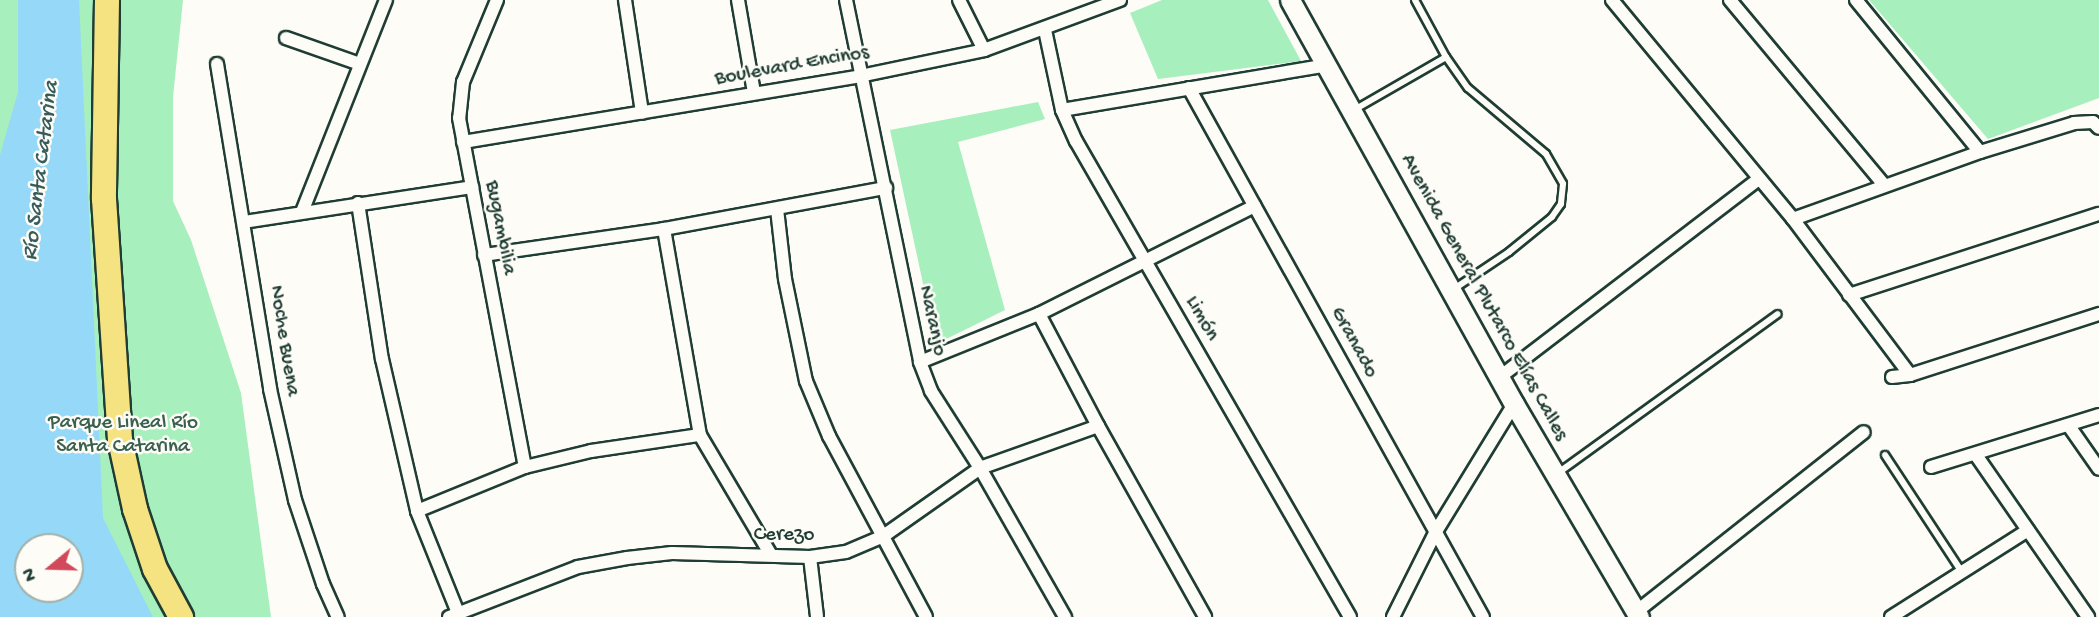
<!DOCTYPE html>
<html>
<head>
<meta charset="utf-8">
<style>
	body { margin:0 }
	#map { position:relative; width:2099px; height:617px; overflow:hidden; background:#fdfcf7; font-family:"Gochi Hand",sans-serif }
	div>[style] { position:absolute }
	.green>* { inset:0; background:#a7efbd }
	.water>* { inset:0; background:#95d8f7 }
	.roads { filter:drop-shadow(2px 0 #1f3d34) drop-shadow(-2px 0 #1f3d34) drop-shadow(0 2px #1f3d34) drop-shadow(0 -2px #1f3d34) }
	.lane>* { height:6px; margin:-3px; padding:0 3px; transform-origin:3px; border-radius:3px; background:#fdfcf7 }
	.street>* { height:12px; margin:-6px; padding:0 6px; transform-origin:6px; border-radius:6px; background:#fdfcf7 }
	.secondary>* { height:19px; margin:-9.5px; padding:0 9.5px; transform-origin:9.5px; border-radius:9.5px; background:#fdfcf7 }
	.highway>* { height:24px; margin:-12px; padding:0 12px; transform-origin:12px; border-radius:12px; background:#f5e382 }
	span { translate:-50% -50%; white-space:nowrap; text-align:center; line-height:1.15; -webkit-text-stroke:5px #fdfcf7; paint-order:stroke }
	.street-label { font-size:21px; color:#1f3d34 }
	.park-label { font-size:21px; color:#3a614f }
	.water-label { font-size:23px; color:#375c5b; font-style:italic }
	.north { position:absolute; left:14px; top:533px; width:70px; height:70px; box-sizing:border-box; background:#fdfcf7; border:2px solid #a4b0a9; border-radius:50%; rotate:251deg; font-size:19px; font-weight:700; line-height:28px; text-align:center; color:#1f3d34 }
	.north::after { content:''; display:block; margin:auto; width:24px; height:32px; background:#d1495b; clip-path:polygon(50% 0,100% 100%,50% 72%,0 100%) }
</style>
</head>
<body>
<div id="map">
	<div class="green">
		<i style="clip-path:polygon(evenodd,0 0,183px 0,173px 97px,173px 201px,191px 240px,241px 393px,271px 617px,0 617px,0 0,28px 547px,70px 547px,70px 589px,28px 589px,28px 547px)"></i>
		<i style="clip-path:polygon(1162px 0,1268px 0,1301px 61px,1158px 79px,1130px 13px)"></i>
		<i style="clip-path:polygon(1869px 0,2099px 0,2099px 98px,1988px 139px)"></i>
		<i style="clip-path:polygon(1038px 102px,1045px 119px,958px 142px,1005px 310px,936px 344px,890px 130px)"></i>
	</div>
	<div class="water">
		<i style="clip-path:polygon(evenodd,18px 0,79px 0,103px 518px,153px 617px,0 617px,0 155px,18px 92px,18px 0,28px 547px,70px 547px,70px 589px,28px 589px,28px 547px)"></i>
	</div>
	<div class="roads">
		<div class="lane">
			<i style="left:1415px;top:0;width:65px;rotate:61.5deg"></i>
			<i style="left:1446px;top:57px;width:38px;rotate:55deg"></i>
			<i style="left:1468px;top:88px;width:102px;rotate:40.2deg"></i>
			<i style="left:1546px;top:154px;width:34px;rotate:60deg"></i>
			<i style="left:1563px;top:184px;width:20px;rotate:96deg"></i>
			<i style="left:1561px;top:204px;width:16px;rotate:125deg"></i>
			<i style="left:1552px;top:217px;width:55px;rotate:140.9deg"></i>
			<i style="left:1509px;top:252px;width:66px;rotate:146.1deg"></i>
			<i style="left:1354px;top:110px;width:106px;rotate:-29.9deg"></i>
			<i style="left:1885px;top:455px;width:140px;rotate:56.7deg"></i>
			<i style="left:1558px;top:473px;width:271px;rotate:-35.9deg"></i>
		</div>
		<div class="street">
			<i style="left:497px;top:0;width:89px;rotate:112.5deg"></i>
			<i style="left:463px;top:82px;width:36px;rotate:96deg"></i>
			<i style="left:459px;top:118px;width:355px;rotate:79.3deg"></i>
			<i style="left:625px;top:0;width:114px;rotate:81.4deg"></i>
			<i style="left:738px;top:0;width:94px;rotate:80.2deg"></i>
			<i style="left:846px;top:0;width:369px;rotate:78.4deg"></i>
			<i style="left:920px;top:362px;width:31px;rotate:69deg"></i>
			<i style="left:931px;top:391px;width:91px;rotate:57.5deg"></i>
			<i style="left:980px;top:468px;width:172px;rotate:60.3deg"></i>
			<i style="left:959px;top:0;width:56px;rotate:63.4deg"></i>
			<i style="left:1612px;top:0;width:284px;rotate:50.4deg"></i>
			<i style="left:1793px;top:219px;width:195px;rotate:53.1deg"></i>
			<i style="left:1730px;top:0;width:241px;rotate:50.2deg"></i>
			<i style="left:1856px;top:0;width:196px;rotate:50.8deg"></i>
			<i style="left:1045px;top:30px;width:82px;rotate:78deg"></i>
			<i style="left:1062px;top:110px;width:34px;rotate:66deg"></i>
			<i style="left:1076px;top:141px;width:549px;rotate:60.07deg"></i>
			<i style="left:286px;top:38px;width:78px;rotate:19.4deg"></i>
			<i style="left:217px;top:64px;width:329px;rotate:80.7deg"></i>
			<i style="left:270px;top:389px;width:114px;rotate:77.3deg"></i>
			<i style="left:295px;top:500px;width:89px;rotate:71.6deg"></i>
			<i style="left:323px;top:584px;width:36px;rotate:66deg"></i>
			<i style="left:1189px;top:88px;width:605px;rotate:60.94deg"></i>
			<i style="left:1062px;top:110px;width:270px;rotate:-9.6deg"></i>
			<i style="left:463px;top:142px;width:402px;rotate:-9.4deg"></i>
			<i style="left:860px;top:76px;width:127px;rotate:-11.8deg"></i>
			<i style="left:984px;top:50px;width:145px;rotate:-20.2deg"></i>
			<i style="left:358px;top:203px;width:158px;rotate:81.3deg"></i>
			<i style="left:382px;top:359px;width:156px;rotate:77deg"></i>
			<i style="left:417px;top:511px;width:110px;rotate:68.1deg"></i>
			<i style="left:777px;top:209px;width:70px;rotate:83.5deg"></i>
			<i style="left:785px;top:279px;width:104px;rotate:78.4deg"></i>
			<i style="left:806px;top:381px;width:60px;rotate:67.3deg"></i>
			<i style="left:829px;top:436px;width:205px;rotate:61.8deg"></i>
			<i style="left:302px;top:212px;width:228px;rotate:-68.4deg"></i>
			<i style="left:1793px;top:219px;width:199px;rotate:-19.7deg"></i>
			<i style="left:1980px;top:152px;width:98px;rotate:-17.1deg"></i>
			<i style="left:2074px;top:123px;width:19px;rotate:-3deg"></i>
			<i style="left:2093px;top:122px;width:8px;rotate:45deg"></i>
			<i style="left:244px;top:222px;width:231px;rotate:-8.7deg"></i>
			<i style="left:664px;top:229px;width:209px;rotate:80.1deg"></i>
			<i style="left:700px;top:435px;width:139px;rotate:59.4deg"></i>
			<i style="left:484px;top:255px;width:182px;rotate:-8.2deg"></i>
			<i style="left:664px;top:229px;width:226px;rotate:-10.5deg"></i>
			<i style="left:1849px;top:295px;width:263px;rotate:-18deg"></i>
			<i style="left:1039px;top:314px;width:127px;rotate:62.2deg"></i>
			<i style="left:1098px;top:426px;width:219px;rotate:60.7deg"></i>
			<i style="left:920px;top:362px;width:128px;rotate:-22deg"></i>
			<i style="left:1039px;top:314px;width:241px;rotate:-26.6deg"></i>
			<i style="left:1501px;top:376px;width:325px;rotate:-37.4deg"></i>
			<i style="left:1892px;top:377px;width:18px;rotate:-6deg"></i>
			<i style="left:1910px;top:375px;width:199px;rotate:-17.9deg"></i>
			<i style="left:2069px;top:426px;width:52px;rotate:55.1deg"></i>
			<i style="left:1976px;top:455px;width:197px;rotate:55.3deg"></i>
			<i style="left:1931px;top:467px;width:176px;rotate:-17.2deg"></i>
			<i style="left:417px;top:511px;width:117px;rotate:-22.2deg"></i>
			<i style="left:525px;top:467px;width:68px;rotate:-13.6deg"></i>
			<i style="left:591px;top:451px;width:110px;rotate:-8.4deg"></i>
			<i style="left:810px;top:557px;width:60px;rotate:83.3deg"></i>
			<i style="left:1636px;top:612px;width:290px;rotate:-38.3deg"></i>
			<i style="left:449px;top:617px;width:138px;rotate:-21.2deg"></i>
			<i style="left:578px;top:567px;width:50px;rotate:-10.4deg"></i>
			<i style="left:627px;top:558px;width:45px;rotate:-6.3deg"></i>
			<i style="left:672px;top:553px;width:138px;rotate:1.7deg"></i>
			<i style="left:810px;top:557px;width:36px;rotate:-8deg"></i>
			<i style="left:846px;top:552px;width:39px;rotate:-23deg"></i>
			<i style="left:882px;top:537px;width:120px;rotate:-35.1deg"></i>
			<i style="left:980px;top:468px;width:125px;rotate:-19.6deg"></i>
			<i style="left:1393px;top:617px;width:94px;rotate:-63.4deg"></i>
			<i style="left:1435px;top:533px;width:151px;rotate:-58.5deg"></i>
			<i style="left:1891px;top:617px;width:162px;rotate:-32.4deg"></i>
		</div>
		<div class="secondary">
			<i style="left:1290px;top:0;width:462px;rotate:61deg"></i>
			<i style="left:1514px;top:404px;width:247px;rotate:59.6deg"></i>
		</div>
		<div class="highway">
			<i style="left:107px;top:0;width:199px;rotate:90.9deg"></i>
			<i style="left:104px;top:199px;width:242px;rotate:86.2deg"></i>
			<i style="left:120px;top:440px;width:71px;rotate:77.7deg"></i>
			<i style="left:135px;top:509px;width:63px;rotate:71.6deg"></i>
			<i style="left:155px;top:569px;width:55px;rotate:61.6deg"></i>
		</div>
	</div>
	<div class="street-label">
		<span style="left:792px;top:67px;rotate:-10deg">Boulevard Encinos</span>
		<span style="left:499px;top:228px;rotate:79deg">Bugambilia</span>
		<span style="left:1483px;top:298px;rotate:61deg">Avenida General Plutarco Elías Calles</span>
		<span style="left:1201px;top:319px;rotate:60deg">Limón</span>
		<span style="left:931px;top:321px;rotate:77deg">Naranjo</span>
		<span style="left:283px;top:341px;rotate:81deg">Noche Buena</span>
		<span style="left:1353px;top:343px;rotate:61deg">Granado</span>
		<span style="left:784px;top:536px">Cerezo</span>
	</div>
	<div class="park-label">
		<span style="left:123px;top:436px">Parque Lineal Río<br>Santa Catarina</span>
	</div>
	<div class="water-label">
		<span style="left:42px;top:171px;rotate:-83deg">Río Santa Catarina</span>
	</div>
	<div class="north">N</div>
</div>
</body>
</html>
